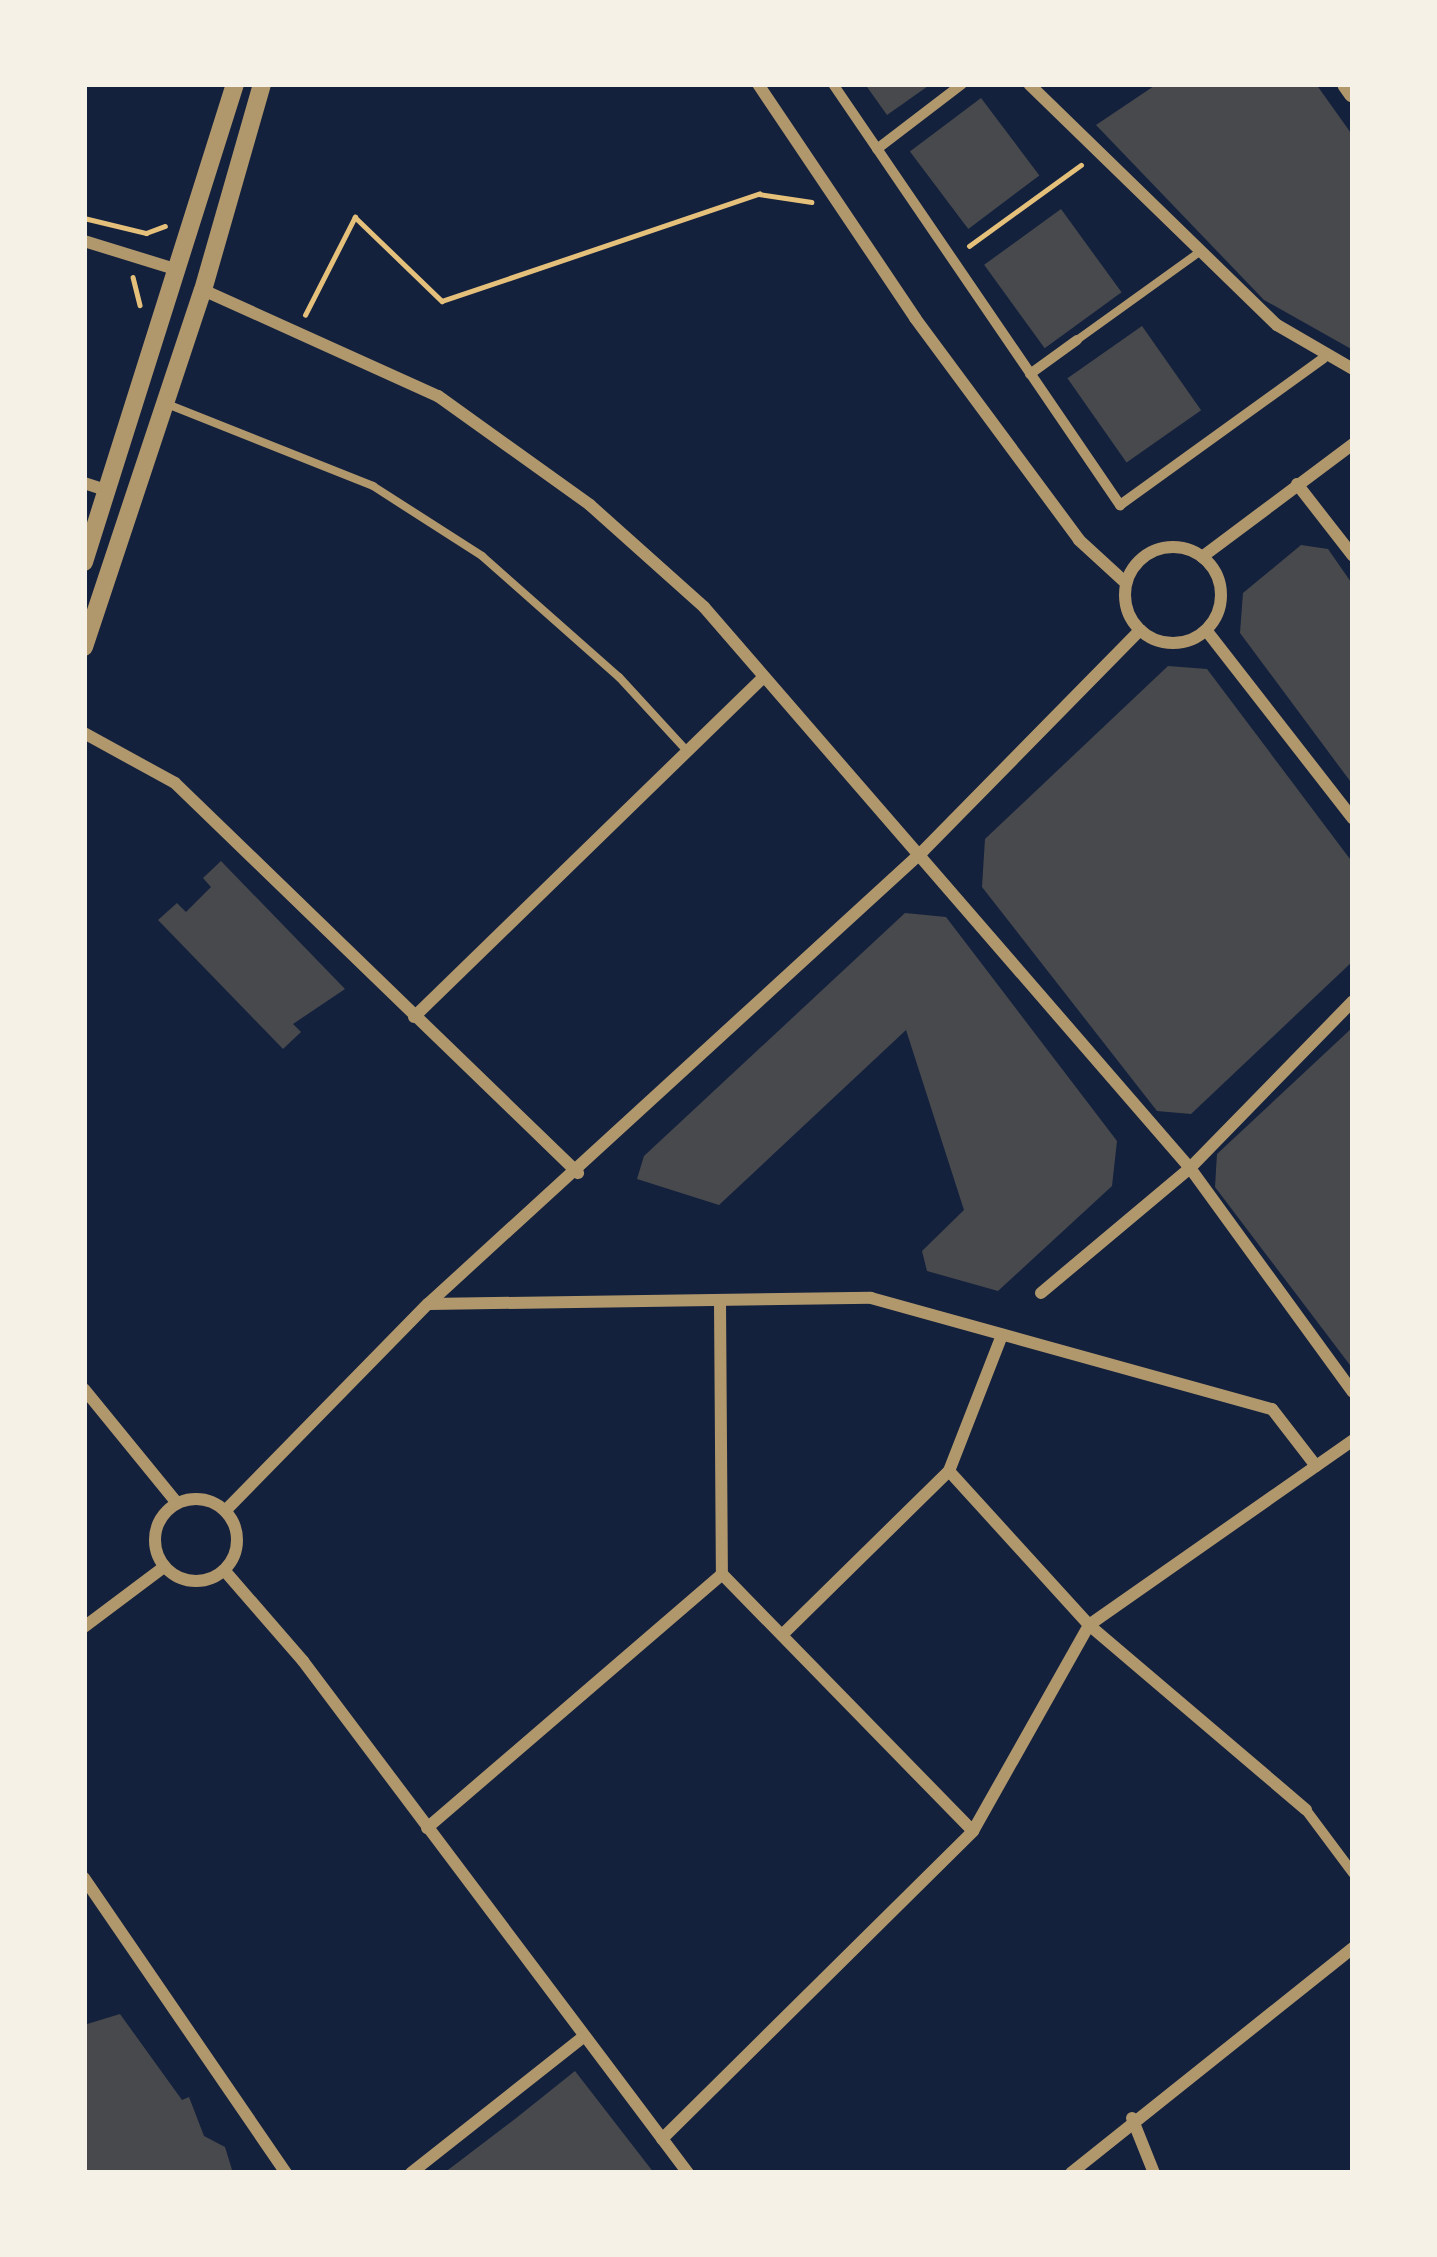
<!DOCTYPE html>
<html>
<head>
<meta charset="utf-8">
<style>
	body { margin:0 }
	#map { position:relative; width:1437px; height:2257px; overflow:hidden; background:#14213d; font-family:"Sofia Sans Condensed",sans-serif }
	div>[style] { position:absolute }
	.building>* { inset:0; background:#48494c; transform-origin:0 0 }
	.path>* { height:4.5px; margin:-2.25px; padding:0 2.25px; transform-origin:2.25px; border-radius:2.25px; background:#e5c07b }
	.service>* { height:8px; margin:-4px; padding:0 4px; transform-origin:4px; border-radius:4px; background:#b1986c }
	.pedestrian>* { height:10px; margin:-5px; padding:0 5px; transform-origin:5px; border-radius:5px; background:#b1986c }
	.minor>* { height:12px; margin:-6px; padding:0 6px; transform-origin:6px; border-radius:6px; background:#b1986c }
	.minor>.ring { margin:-6px; padding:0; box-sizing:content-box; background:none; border:12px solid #b1986c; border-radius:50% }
	.tertiary>* { height:18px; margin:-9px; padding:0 9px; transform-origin:9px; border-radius:9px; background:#b1986c }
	span { translate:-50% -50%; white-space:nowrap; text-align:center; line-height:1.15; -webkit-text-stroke:9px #f6f1e7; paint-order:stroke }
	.frame { position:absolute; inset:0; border:87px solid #f6f1e7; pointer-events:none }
</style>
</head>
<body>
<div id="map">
	<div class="building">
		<i style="clip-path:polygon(865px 84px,931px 84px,887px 115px)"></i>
		<i style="clip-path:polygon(1157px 84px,1316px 84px,1353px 136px,1353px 350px,1264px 300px,1096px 125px)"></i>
		<i style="left:981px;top:98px;width:97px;height:89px;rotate:53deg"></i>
		<i style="left:1061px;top:209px;width:103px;height:95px;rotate:54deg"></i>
		<i style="left:1142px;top:326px;width:103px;height:91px;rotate:55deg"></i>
		<i style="clip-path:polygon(1301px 545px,1328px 549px,1353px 585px,1353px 785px,1240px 633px,1243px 593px)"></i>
		<i style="clip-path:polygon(1168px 666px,1207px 669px,1353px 863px,1353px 961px,1191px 1114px,1157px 1111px,982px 887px,985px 839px)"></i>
		<i style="clip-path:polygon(221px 861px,345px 989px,293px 1024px,301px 1032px,283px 1049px,158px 920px,177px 903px,186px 912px,211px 887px,203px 878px)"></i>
		<i style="clip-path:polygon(905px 913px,946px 917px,1117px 1141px,1112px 1186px,998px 1291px,927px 1271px,922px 1251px,964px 1210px,906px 1030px,719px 1205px,637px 1179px,644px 1156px)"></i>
		<i style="clip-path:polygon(1353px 1027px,1353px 1369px,1215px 1187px,1217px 1154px)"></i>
		<i style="clip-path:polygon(120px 2014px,182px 2100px,189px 2097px,204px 2136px,225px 2147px,233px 2173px,84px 2173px,84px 2025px)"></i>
		<i style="clip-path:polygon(575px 2071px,654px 2173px,444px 2173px,515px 2119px)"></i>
	</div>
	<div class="path">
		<i style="left:84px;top:218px;width:64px;rotate:13.6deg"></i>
		<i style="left:146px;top:233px;width:20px;rotate:-20deg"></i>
		<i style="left:969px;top:246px;width:138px;rotate:-35.9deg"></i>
		<i style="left:133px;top:277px;width:29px;rotate:76deg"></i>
		<i style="left:305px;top:315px;width:110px;rotate:-63deg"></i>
		<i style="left:355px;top:217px;width:121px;rotate:44deg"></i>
		<i style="left:442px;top:301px;width:335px;rotate:-18.7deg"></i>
		<i style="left:759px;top:194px;width:53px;rotate:8.7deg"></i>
	</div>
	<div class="service">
		<i style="left:1077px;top:340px;width:153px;rotate:-35.7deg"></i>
		<i style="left:167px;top:404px;width:222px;rotate:21.7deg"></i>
		<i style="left:373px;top:486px;width:130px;rotate:32.7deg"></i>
		<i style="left:482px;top:556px;width:183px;rotate:41.5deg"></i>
		<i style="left:619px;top:677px;width:100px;rotate:47.4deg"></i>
	</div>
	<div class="pedestrian">
		<i style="left:833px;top:84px;width:510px;rotate:55.72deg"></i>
		<i style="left:1120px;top:505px;width:251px;rotate:-35.8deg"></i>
		<i style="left:877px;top:149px;width:107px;rotate:-37.4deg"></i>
		<i style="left:1030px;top:374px;width:58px;rotate:-35.9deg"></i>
		<i style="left:1306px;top:1810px;width:79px;rotate:53.3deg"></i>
	</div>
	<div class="minor">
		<i style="left:758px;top:84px;width:282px;rotate:56.1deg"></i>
		<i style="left:915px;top:318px;width:276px;rotate:53.5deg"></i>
		<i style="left:1079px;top:540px;width:64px;rotate:42.5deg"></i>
		<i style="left:1029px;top:84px;width:346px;rotate:44.2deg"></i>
		<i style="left:1277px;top:325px;width:88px;rotate:30.1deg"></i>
		<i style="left:84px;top:241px;width:95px;rotate:17.1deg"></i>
		<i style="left:203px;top:290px;width:258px;rotate:24.3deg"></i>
		<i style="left:438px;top:396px;width:187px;rotate:35.6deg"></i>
		<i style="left:590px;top:505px;width:153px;rotate:41.8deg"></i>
		<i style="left:704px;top:607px;width:742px;rotate:49.1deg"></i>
		<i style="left:1190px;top:1168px;width:277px;rotate:54deg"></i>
		<i style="left:84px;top:483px;width:26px;rotate:18deg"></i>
		<i style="left:1297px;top:484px;width:91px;rotate:52.1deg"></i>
		<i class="ring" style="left:1125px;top:547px;width:84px;height:84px"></i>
		<i style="left:1202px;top:557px;width:189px;rotate:-36.8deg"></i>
		<i style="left:1206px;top:630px;width:239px;rotate:52.1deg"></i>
		<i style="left:84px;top:733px;width:104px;rotate:28.8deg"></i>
		<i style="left:175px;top:783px;width:561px;rotate:44.06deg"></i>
		<i style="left:414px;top:1017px;width:487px;rotate:-44.2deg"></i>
		<i style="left:1041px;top:1293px;width:194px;rotate:-40deg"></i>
		<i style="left:1190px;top:1168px;width:233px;rotate:-45.7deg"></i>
		<i style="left:720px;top:1302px;width:272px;rotate:89.6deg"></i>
		<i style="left:722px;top:1574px;width:359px;rotate:45.7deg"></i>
		<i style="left:429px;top:1304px;width:442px;rotate:-0.8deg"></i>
		<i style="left:871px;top:1298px;width:416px;rotate:15.5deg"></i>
		<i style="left:1272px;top:1409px;width:72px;rotate:52.3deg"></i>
		<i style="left:84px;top:1389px;width:147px;rotate:50.8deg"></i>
		<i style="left:949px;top:1471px;width:208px;rotate:47.7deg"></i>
		<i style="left:1089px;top:1625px;width:285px;rotate:40.4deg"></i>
		<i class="ring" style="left:155px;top:1499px;width:70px;height:70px"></i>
		<i style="left:225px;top:1511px;width:290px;rotate:-45.6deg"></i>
		<i style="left:428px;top:1304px;width:671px;rotate:-42.46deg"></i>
		<i style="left:923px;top:851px;width:310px;rotate:-45.5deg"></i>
		<i style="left:224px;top:1570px;width:121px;rotate:49deg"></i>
		<i style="left:303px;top:1661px;width:641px;rotate:53.06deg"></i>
		<i style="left:84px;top:1627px;width:100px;rotate:-36.9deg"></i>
		<i style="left:782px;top:1635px;width:234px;rotate:-44.5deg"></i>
		<i style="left:949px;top:1471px;width:146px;rotate:-68.7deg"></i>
		<i style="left:427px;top:1828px;width:389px;rotate:-40.7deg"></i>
		<i style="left:84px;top:1878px;width:358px;rotate:55.6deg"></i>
		<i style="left:1132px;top:2118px;width:59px;rotate:68.2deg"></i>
		<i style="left:662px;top:2139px;width:438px;rotate:-44.7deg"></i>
		<i style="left:973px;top:1831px;width:236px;rotate:-60.6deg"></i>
		<i style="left:1089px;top:1625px;width:322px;rotate:-35deg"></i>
		<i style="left:411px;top:2173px;width:219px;rotate:-38.3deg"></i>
		<i style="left:1071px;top:2173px;width:361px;rotate:-38.6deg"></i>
	</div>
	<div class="tertiary">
		<i style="left:1346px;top:84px;width:12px;rotate:55deg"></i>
		<i style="left:84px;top:562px;width:501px;rotate:-72.47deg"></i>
		<i style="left:84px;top:647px;width:376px;rotate:-71.6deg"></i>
		<i style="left:203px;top:290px;width:214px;rotate:-74deg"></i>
	</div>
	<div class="frame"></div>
</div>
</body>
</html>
